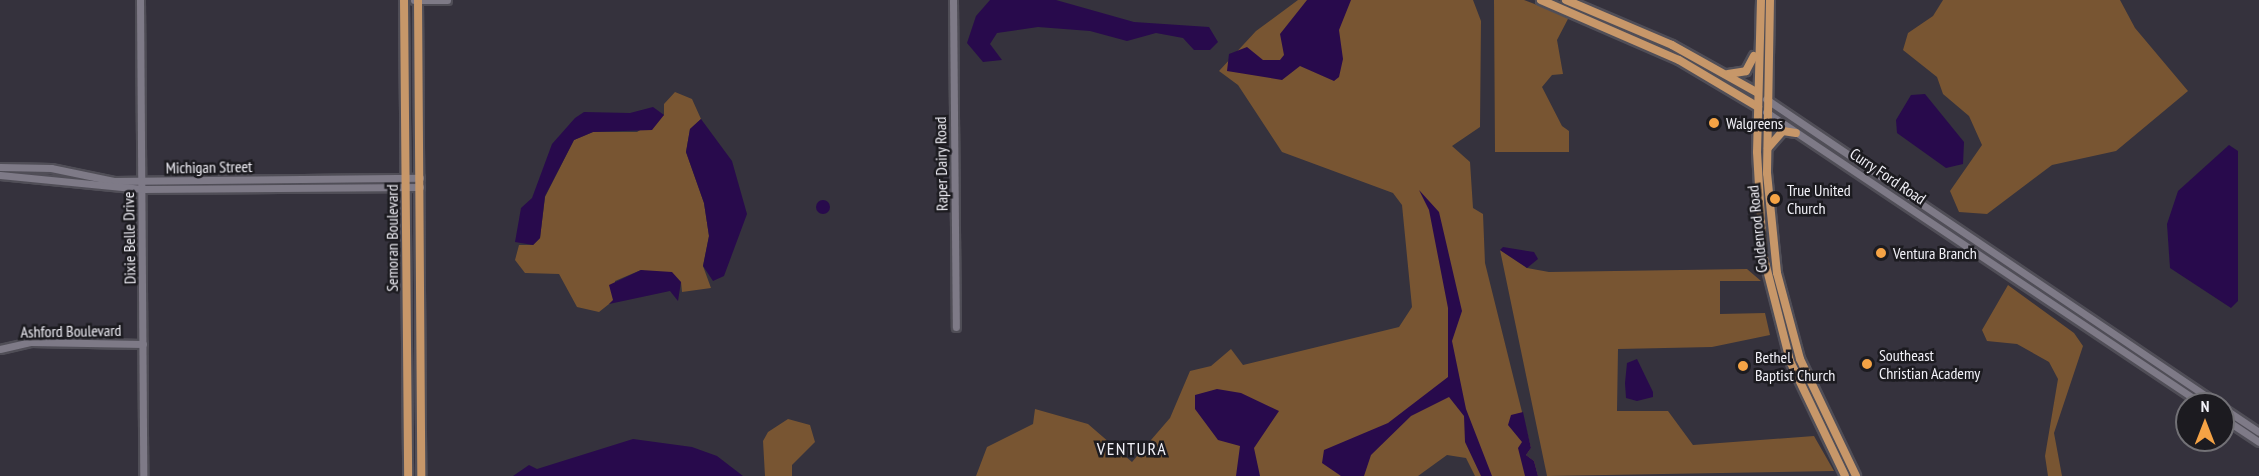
<!DOCTYPE html>
<html>
<head>
<meta charset="utf-8">
<style>
	body { margin:0 }
	#map { position:relative; width:2259px; height:476px; overflow:hidden; background:#35323d; font-family:"PT Sans Narrow",sans-serif }
	div>[style] { position:absolute }
	.green>* { inset:0; background:#785532 }
	.water>* { inset:0; background:#280a4c }
	.round { border-radius:50% }
	.roads { filter:drop-shadow(2px 0 #504e57) drop-shadow(-2px 0 #504e57) drop-shadow(0 2px #504e57) drop-shadow(0 -2px #504e57) }
	.minor>* { height:7px; margin:-3.5px; padding:0 3.5px; transform-origin:3.5px; border-radius:3.5px; background:#7e7a87 }
	.major>* { height:8px; margin:-4px; padding:0 4px; transform-origin:4px; border-radius:4px; background:#c79769 }
	.dots>* { width:16px; height:16px; translate:-50% -50%; box-sizing:border-box; border:3px solid #1c1b20; border-radius:50% }
	span { translate:-50% -50%; white-space:nowrap; text-align:center; line-height:1.15; -webkit-text-stroke:5px #1c1b20; paint-order:stroke }
	.poi-label { font-size:16px; color:#f2f1f8 }
	.left { translate:0 -50%; text-align:left }
	.street-label { font-size:16px; color:#f2f1f8 }
	.neighbourhood-label { font-size:18px; color:#f2f1f8; letter-spacing:1.5px }
	.north { position:absolute; left:2175px; top:392px; width:60px; height:60px; box-sizing:border-box; background:#1c1b20; border:2px solid #727176; border-radius:50%; rotate:0deg; font-size:16px; font-weight:700; line-height:24px; text-align:center; color:#f2f1f8 }
	.north::after { content:''; display:block; margin:auto; width:21px; height:27px; background:#f5a345; clip-path:polygon(50% 0,100% 100%,50% 72%,0 100%) }
</style>
</head>
<body>
<div id="map">
	<div class="green">
		<i style="clip-path:polygon(1298px 0,1473px 0,1481px 21px,1480px 127px,1452px 146px,1470px 162px,1473px 208px,1483px 214px,1485px 263px,1531px 448px,1526px 455px,1534px 461px,1538px 476px,1475px 476px,1466px 458px,1447px 455px,1418px 476px,976px 476px,987px 447px,1033px 424px,1035px 409px,1088px 424px,1132px 462px,1170px 418px,1190px 371px,1211px 366px,1231px 349px,1243px 365px,1399px 327px,1412px 307px,1402px 205px,1393px 193px,1282px 152px,1238px 85px,1219px 71px,1256px 31px)"></i>
		<i style="clip-path:polygon(1494px 0,1524px 0,1569px 17px,1557px 40px,1563px 74px,1552px 75px,1542px 87px,1562px 126px,1569px 131px,1569px 152px,1495px 152px)"></i>
		<i style="clip-path:polygon(1943px 0,2120px 0,2135px 28px,2188px 91px,2116px 151px,2052px 165px,1987px 214px,1959px 212px,1950px 191px,1982px 145px,1969px 116px,1943px 94px,1937px 77px,1903px 50px,1908px 33px,1933px 16px)"></i>
		<i style="clip-path:polygon(675px 92px,692px 99px,701px 119px,690px 129px,686px 152px,704px 203px,709px 236px,703px 266px,711px 288px,682px 292px,681px 282px,641px 270px,615px 281px,614px 300px,599px 312px,577px 307px,559px 274px,525px 273px,515px 260px,519px 245px,533px 245px,540px 238px,545px 197px,574px 140px,593px 132px,637px 132px,664px 115px,664px 104px)"></i>
		<i style="clip-path:polygon(1500px 250px,1527px 268px,1549px 272px,1747px 269px,1761px 281px,1720px 281px,1720px 314px,1765px 313px,1770px 335px,1712px 347px,1618px 349px,1617px 411px,1668px 411px,1693px 445px,1814px 436px,1834px 471px,1547px 476px)"></i>
		<i style="clip-path:polygon(2008px 285px,2074px 333px,2083px 346px,2054px 433px,2062px 476px,2048px 476px,2045px 456px,2058px 379px,2049px 362px,2017px 344px,1987px 341px,1982px 330px)"></i>
		<i style="clip-path:polygon(788px 419px,810px 425px,815px 442px,792px 465px,792px 476px,765px 476px,763px 441px,768px 432px)"></i>
	</div>
	<div class="water">
		<i style="clip-path:polygon(990px 0,1056px 0,1134px 22px,1209px 27px,1218px 42px,1210px 50px,1194px 50px,1183px 38px,1156px 33px,1127px 41px,1090px 31px,1038px 27px,997px 33px,990px 44px,1002px 60px,983px 62px,967px 43px,976px 16px)"></i>
		<i style="clip-path:polygon(1307px 0,1351px 0,1339px 30px,1343px 59px,1339px 77px,1334px 81px,1300px 66px,1282px 80px,1227px 71px,1229px 54px,1247px 47px,1263px 60px,1280px 60px,1284px 55px,1280px 34px)"></i>
		<i style="clip-path:polygon(1925px 94px,1964px 142px,1963px 164px,1946px 168px,1897px 133px,1896px 120px,1911px 95px)"></i>
		<i style="clip-path:polygon(653px 107px,664px 115px,652px 130px,593px 132px,574px 140px,545px 196px,540px 238px,533px 245px,515px 242px,521px 208px,532px 198px,552px 144px,575px 118px,584px 112px,630px 113px)"></i>
		<i style="clip-path:polygon(701px 119px,732px 161px,747px 214px,724px 276px,713px 281px,703px 266px,709px 236px,704px 203px,686px 152px,690px 129px)"></i>
		<i style="clip-path:polygon(2229px 145px,2238px 151px,2238px 301px,2231px 308px,2170px 268px,2167px 224px,2178px 191px)"></i>
		<i style="clip-path:polygon(1419px 190px,1439px 212px,1462px 311px,1452px 341px,1466px 409px,1492px 476px,1481px 476px,1465px 442px,1464px 416px,1449px 397px,1411px 416px,1371px 455px,1364px 476px,1341px 476px,1322px 463px,1324px 450px,1388px 423px,1448px 377px,1448px 308px,1429px 210px)"></i>
		<i class="round" style="left:816px;top:200px;width:14px;height:14px"></i>
		<i style="clip-path:polygon(1503px 247px,1534px 252px,1538px 259px,1527px 268px,1500px 250px)"></i>
		<i style="clip-path:polygon(641px 270px,672px 272px,681px 282px,678px 301px,670px 291px,609px 304px,613px 300px,609px 285px)"></i>
		<i style="clip-path:polygon(1637px 359px,1653px 392px,1653px 397px,1637px 401px,1626px 398px,1625px 383px,1627px 363px)"></i>
		<i style="clip-path:polygon(1217px 389px,1241px 393px,1279px 411px,1254px 448px,1260px 476px,1236px 476px,1240px 446px,1218px 440px,1195px 409px,1195px 395px)"></i>
		<i style="clip-path:polygon(1523px 412px,1531px 448px,1526px 455px,1534px 461px,1538px 476px,1525px 476px,1518px 448px,1522px 442px,1508px 425px,1511px 415px)"></i>
		<i style="clip-path:polygon(633px 439px,692px 447px,717px 456px,743px 476px,513px 476px,529px 465px,537px 469px)"></i>
	</div>
	<div class="roads">
		<div class="minor">
			<i style="left:140px;top:0;width:476px;rotate:89.6deg"></i>
			<i style="left:414px;top:0;width:33px"></i>
			<i style="left:953px;top:0;width:327px;rotate:89.5deg"></i>
			<i style="left:1766px;top:99px;width:545px;rotate:34.01deg"></i>
			<i style="left:1766px;top:112px;width:525px;rotate:33.81deg"></i>
			<i style="left:0;top:167px;width:51px;rotate:1.1deg"></i>
			<i style="left:51px;top:168px;width:64px;rotate:11.7deg"></i>
			<i style="left:114px;top:181px;width:306px;rotate:-0.6deg"></i>
			<i style="left:0;top:175px;width:143px;rotate:5.6deg"></i>
			<i style="left:142px;top:189px;width:278px;rotate:-0.4deg"></i>
			<i style="left:0;top:349px;width:32px;rotate:-13deg"></i>
			<i style="left:31px;top:342px;width:112px;rotate:1deg"></i>
			<i style="left:2223px;top:408px;width:43px;rotate:33.7deg"></i>
			<i style="left:2223px;top:418px;width:43px;rotate:33.7deg"></i>
		</div>
		<div class="major">
			<i style="left:404px;top:0;width:476px;rotate:89.5deg"></i>
			<i style="left:418px;top:0;width:476px;rotate:89.6deg"></i>
			<i style="left:1541px;top:0;width:150px;rotate:23.5deg"></i>
			<i style="left:1679px;top:60px;width:92px;rotate:30.7deg"></i>
			<i style="left:1566px;top:0;width:115px;rotate:23deg"></i>
			<i style="left:1672px;top:45px;width:98px;rotate:29.2deg"></i>
			<i style="left:1761px;top:0;width:152px;rotate:91.5deg"></i>
			<i style="left:1757px;top:152px;width:102px;rotate:86.6deg"></i>
			<i style="left:1763px;top:254px;width:110px;rotate:75.8deg"></i>
			<i style="left:1790px;top:361px;width:127px;rotate:64.4deg"></i>
			<i style="left:1770px;top:0;width:173px;rotate:91deg"></i>
			<i style="left:1767px;top:173px;width:100px;rotate:84.3deg"></i>
			<i style="left:1777px;top:273px;width:89px;rotate:75deg"></i>
			<i style="left:1800px;top:359px;width:130px;rotate:64.4deg"></i>
			<i style="left:1728px;top:74px;width:18px;rotate:-9deg"></i>
			<i style="left:1746px;top:71px;width:17px;rotate:-62deg"></i>
			<i style="left:1768px;top:148px;width:23px;rotate:-49deg"></i>
			<i style="left:1783px;top:131px;width:13px;rotate:9deg"></i>
		</div>
	</div>
	<div class="dots">
		<i style="left:1714px;top:123px;background:#f5a345"></i>
		<i style="left:1775px;top:199px;background:#f5a345"></i>
		<i style="left:1881px;top:253px;background:#f5a345"></i>
		<i style="left:1867px;top:364px;background:#f5a345"></i>
		<i style="left:1743px;top:366px;background:#f5a345"></i>
	</div>
	<div class="poi-label">
		<span class="left" style="left:1726px;top:123px">Walgreens</span>
		<span class="left" style="left:1787px;top:199px">True United<br>Church</span>
		<span class="left" style="left:1893px;top:253px">Ventura Branch</span>
		<span class="left" style="left:1879px;top:364px">Southeast<br>Christian Academy</span>
		<span class="left" style="left:1755px;top:366px">Bethel<br>Baptist Church</span>
	</div>
	<div class="street-label">
		<span style="left:941px;top:164px;rotate:-91deg">Raper Dairy Road</span>
		<span style="left:209px;top:167px;rotate:-1deg">Michigan Street</span>
		<span style="left:1888px;top:176px;rotate:34deg">Curry Ford Road</span>
		<span style="left:1757px;top:229px;rotate:-96deg">Goldenrod Road</span>
		<span style="left:129px;top:238px;rotate:-91deg">Dixie Belle Drive</span>
		<span style="left:392px;top:238px;rotate:-90deg">Semoran Boulevard</span>
		<span style="left:71px;top:331px;rotate:-1deg">Ashford Boulevard</span>
	</div>
	<div class="neighbourhood-label">
		<span style="left:1132px;top:449px">VENTURA</span>
	</div>
	<div class="north">N</div>
</div>
</body>
</html>
